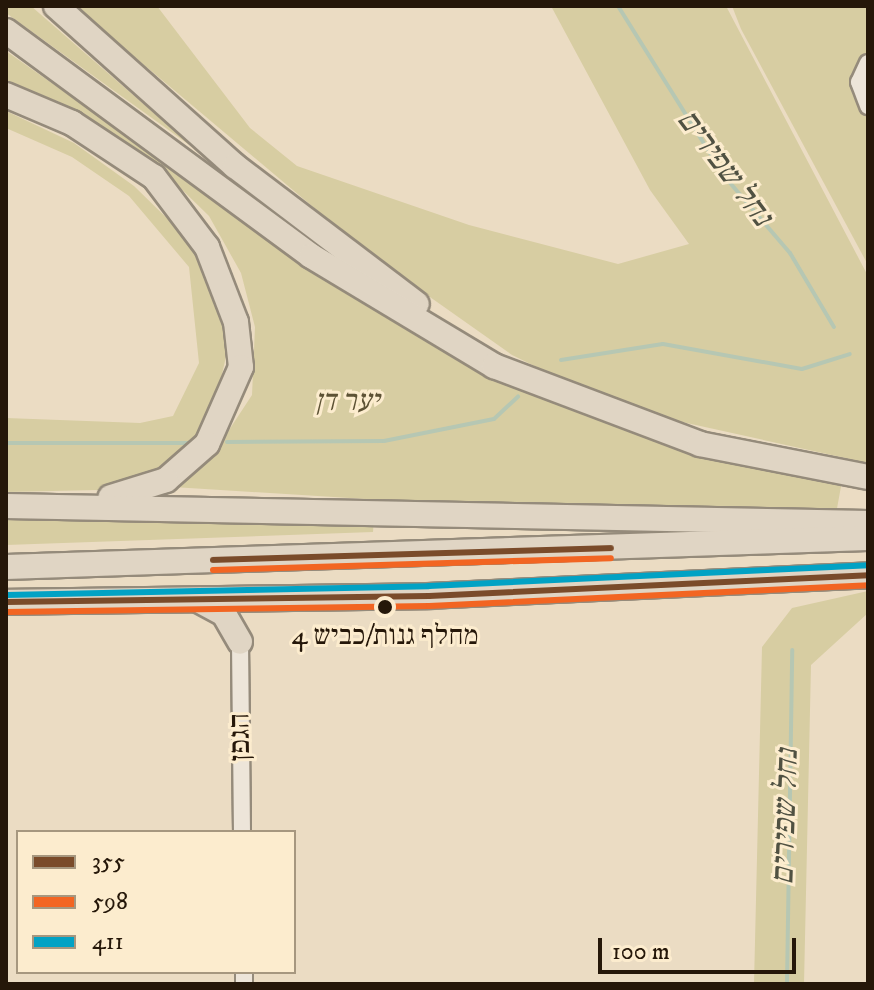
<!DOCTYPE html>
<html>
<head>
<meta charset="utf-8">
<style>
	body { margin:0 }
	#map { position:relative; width:874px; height:990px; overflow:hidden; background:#ebdcc3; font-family:"IM FELL DW Pica","Frank Ruhl Libre",serif }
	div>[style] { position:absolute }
	.green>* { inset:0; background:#d7cda2 }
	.stream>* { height:4px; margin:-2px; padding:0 2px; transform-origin:2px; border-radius:2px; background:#b6c7b3 }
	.roads { filter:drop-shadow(2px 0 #958b7b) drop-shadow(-2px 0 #958b7b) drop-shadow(0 2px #958b7b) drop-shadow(0 -2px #958b7b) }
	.minor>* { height:16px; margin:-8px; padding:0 8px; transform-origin:8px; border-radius:8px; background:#ede5d9 }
	.highway>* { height:24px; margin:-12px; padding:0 12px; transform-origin:12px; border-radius:12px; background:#e0d5c4 }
	.bus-1>* { height:6px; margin:-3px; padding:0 3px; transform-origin:3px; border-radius:3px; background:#7a4b2a }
	.bus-2>* { height:6px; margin:-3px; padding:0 3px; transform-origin:3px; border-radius:3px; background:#f26522 }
	.bus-3>* { height:6px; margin:-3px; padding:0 3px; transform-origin:3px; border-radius:3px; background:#02a2c4 }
	.dots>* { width:22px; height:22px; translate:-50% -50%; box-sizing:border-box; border:4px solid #fcecce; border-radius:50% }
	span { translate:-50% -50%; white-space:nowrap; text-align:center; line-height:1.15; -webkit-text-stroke:6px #fcecce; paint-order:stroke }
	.bus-label { font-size:28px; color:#251709 }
	.park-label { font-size:30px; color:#5d5235; font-style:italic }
	.street-label { font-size:30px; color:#251709 }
	.water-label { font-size:32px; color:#505142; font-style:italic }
	.frame { position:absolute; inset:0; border:8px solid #251709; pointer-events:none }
	.legend { position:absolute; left:16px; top:830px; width:280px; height:144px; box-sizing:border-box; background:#fcecce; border:2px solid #a6977f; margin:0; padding:10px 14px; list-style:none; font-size:24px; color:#251709 }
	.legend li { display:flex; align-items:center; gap:16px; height:40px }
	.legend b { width:40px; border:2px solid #a6977f }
	.scale { position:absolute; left:598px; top:938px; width:198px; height:36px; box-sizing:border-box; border:4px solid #251709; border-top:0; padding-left:10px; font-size:24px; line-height:28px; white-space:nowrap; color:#251709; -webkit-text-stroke:6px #fcecce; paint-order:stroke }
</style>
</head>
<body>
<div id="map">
	<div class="green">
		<i style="clip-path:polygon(6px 6px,31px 6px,195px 149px,6px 13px)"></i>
		<i style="clip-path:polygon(74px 6px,157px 6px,250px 128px,297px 166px,469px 225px,618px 264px,689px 244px,650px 190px,551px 6px,726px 6px,868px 276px,868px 463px,623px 409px,512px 355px,369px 254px)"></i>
		<i style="clip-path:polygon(732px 6px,868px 6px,868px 265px,741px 29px)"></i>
		<i style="clip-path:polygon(6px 51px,258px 228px,462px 357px,842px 481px,836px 514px,477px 506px,173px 487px,212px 456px,252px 395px,255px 327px,241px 273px,209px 216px,165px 173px,59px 102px,6px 80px)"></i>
		<i style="clip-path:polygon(6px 111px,74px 143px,134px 186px,182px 233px,213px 286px,230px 339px,210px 427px,186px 453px,135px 480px,98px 490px,6px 492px,6px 418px,140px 423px,173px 416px,199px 363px,189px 267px,129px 196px,72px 157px,6px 128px)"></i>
		<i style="clip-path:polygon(374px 518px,373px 532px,6px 545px,6px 520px)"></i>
		<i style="clip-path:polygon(868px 591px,868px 613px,811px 665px,804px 984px,754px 984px,762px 647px,792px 608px)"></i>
	</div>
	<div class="stream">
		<i style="left:618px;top:6px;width:202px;rotate:58deg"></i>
		<i style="left:725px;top:177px;width:100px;rotate:49.5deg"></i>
		<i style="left:790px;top:253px;width:86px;rotate:59.3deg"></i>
		<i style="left:561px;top:360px;width:103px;rotate:-8.9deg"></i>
		<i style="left:663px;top:344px;width:141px;rotate:10.2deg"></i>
		<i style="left:802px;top:369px;width:50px;rotate:-17.4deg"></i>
		<i style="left:227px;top:442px;width:157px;rotate:-0.4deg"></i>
		<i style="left:384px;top:441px;width:112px;rotate:-11.3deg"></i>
		<i style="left:494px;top:419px;width:33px;rotate:-43deg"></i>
		<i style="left:6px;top:443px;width:185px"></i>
		<i style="left:787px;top:984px;width:334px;rotate:-89.1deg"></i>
	</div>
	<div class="roads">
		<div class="minor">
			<i style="left:868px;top:63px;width:21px;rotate:115deg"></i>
			<i style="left:859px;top:82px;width:26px;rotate:69deg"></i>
			<i style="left:240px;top:642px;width:190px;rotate:89.4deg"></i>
			<i style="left:244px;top:972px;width:12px;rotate:90deg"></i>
		</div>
		<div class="highway">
			<i style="left:56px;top:6px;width:240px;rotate:41.8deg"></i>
			<i style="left:235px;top:166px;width:228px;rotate:37.2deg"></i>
			<i style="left:6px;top:31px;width:379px;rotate:36.4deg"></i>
			<i style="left:311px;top:256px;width:214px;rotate:31deg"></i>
			<i style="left:494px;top:366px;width:220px;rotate:20.7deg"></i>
			<i style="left:700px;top:444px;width:171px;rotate:11.1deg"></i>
			<i style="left:6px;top:95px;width:72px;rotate:23deg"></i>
			<i style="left:72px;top:123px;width:98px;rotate:33.4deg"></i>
			<i style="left:154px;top:177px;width:88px;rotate:52.9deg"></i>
			<i style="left:207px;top:247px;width:80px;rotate:68.9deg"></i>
			<i style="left:236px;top:322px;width:45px;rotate:83.7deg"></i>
			<i style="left:241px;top:367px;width:84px;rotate:113.8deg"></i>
			<i style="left:207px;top:444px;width:55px;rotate:138.7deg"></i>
			<i style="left:166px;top:480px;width:58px;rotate:162.8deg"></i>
			<i style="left:6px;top:506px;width:862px;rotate:1.13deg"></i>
			<i style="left:6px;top:567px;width:862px;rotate:-1.93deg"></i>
			<i style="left:198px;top:600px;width:30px;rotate:28deg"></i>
			<i style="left:224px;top:614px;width:32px;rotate:60deg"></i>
			<i style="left:6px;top:602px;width:423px;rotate:-0.8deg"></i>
			<i style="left:429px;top:596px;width:440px;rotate:-2.7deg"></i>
		</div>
	</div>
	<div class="bus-1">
		<i style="left:213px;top:560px;width:398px;rotate:-1.7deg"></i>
		<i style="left:6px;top:602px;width:423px;rotate:-0.8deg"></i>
		<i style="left:429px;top:596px;width:440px;rotate:-2.7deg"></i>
	</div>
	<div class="bus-2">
		<i style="left:213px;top:570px;width:398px;rotate:-1.7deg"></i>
		<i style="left:6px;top:612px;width:423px;rotate:-0.8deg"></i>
		<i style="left:429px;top:606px;width:440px;rotate:-2.7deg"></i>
	</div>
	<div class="bus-3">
		<i style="left:6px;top:595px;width:423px;rotate:-1.2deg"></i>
		<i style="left:429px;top:586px;width:440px;rotate:-2.7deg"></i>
	</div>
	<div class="dots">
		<i style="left:385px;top:607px;background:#251709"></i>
	</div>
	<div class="bus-label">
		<span style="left:385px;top:636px">מחלף גנות/כביש 4</span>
	</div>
	<div class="park-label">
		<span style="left:347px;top:402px">יער דן</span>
	</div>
	<div class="street-label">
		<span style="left:241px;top:737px;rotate:-91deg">הגפן</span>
	</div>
	<div class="water-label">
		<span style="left:724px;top:168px;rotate:53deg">נחל שפירים</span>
		<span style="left:786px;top:817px;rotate:-88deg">נחל שפירים</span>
	</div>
	<div class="frame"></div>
	<ul class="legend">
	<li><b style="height:10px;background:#7a4b2a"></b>355</li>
	<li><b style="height:10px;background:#f26522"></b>598</li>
	<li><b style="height:10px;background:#02a2c4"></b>411</li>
	</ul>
	<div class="scale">100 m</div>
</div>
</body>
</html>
